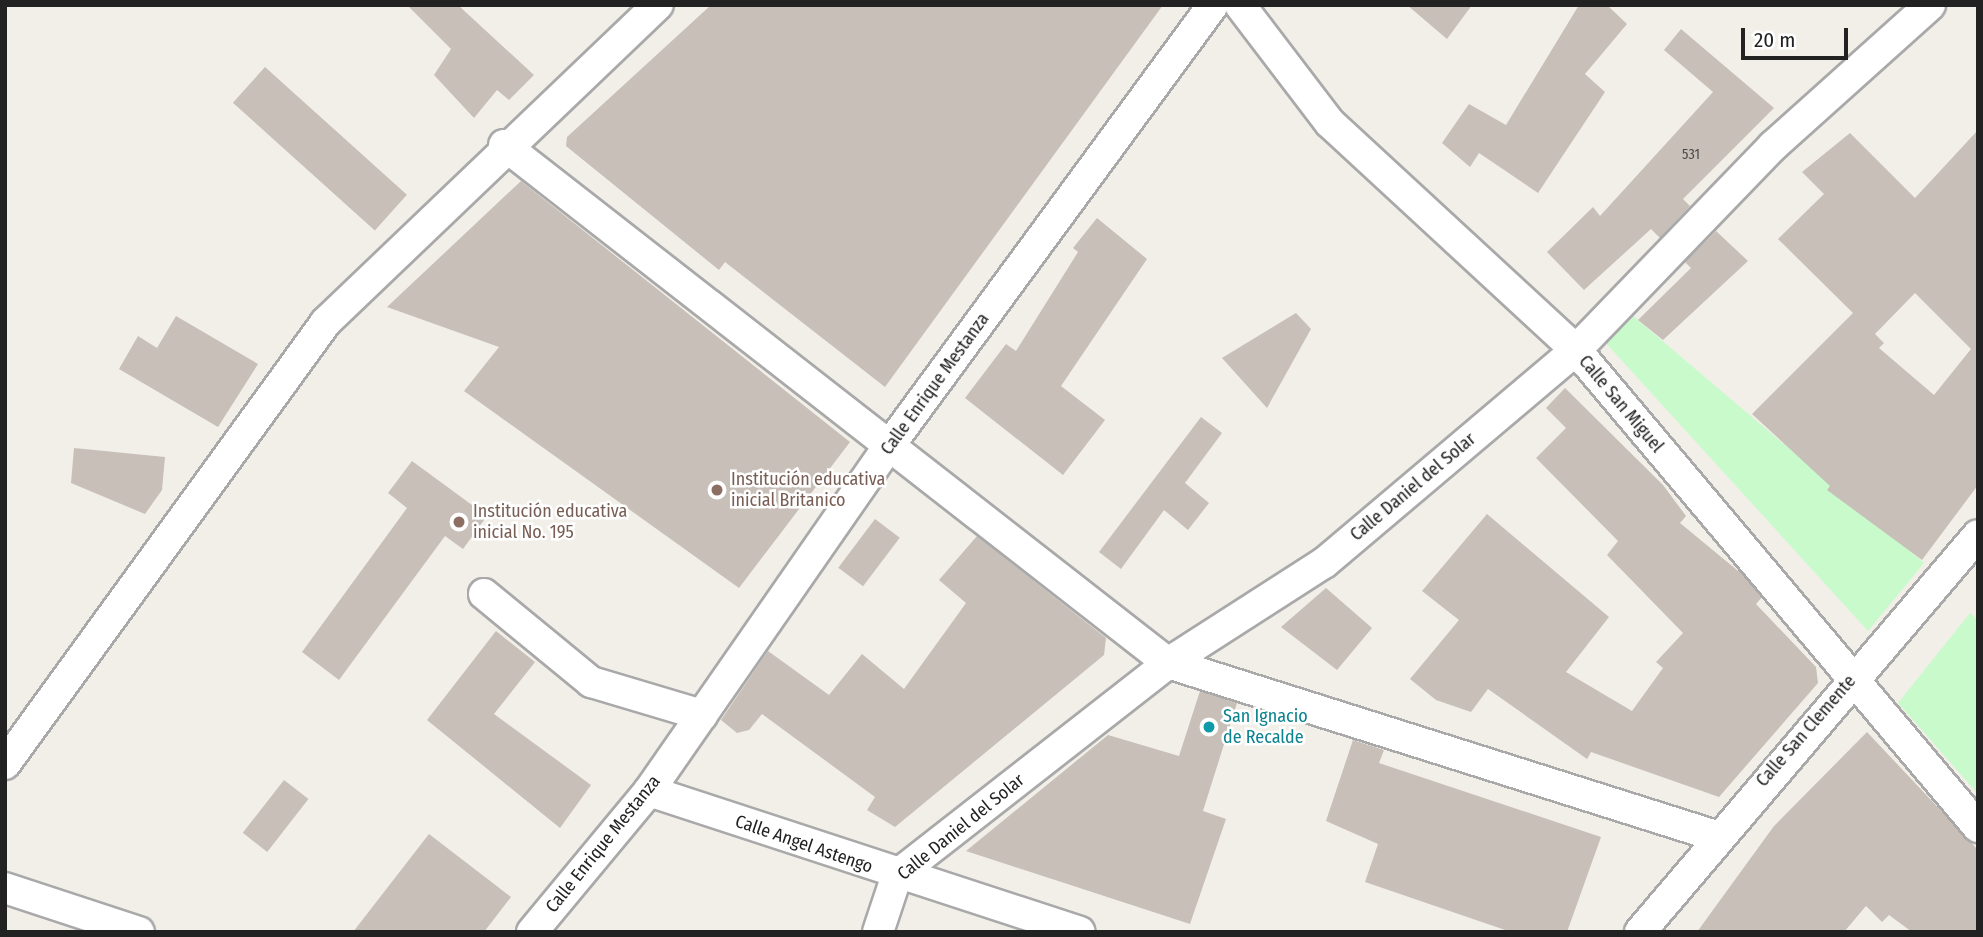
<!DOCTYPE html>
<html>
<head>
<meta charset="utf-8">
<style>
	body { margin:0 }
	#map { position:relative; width:1983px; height:937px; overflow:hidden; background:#f2efe9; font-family:"Fira Sans Condensed",sans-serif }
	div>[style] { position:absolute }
	.park>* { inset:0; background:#c8facc }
	.building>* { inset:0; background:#c7bfb8; transform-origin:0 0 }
	.roads { filter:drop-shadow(2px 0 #a9a9a9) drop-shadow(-2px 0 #a9a9a9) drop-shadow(0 2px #a9a9a9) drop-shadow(0 -2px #a9a9a9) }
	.street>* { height:30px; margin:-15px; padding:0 15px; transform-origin:15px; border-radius:15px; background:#fff }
	.dots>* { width:19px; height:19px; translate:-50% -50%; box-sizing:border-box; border:4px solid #fff; border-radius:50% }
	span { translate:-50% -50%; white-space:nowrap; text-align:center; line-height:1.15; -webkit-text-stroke:5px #fff; paint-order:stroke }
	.number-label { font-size:14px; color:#4b4948 }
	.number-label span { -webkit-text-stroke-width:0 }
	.street-label { font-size:18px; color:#222 }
	.education-label { font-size:18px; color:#785e54 }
	.left { translate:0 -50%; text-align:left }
	.culture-label { font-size:18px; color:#0d838f }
	.frame { position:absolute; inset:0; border:7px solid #222; pointer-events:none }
	.scale { position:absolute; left:1741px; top:28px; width:107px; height:32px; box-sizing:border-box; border:4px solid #222; border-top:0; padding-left:9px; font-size:21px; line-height:24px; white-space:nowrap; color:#222; -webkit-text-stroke:5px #fff; paint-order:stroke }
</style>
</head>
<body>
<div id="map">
	<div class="park">
		<i style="clip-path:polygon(1633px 316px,1924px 563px,1868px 631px,1604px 341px)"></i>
		<i style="clip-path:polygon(1970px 613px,1978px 620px,1978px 794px,1898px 703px)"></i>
	</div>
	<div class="building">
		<i style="clip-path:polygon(407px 5px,458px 5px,534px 75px,509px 100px,497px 90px,474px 118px,434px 75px,451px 49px)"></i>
		<i style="clip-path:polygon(711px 5px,1163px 5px,885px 387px,725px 262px,719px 270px,566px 146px,567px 137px)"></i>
		<i style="clip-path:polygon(1407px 5px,1472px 5px,1447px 39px)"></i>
		<i style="clip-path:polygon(1579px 5px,1607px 5px,1627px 24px,1585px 74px,1605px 92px,1538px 193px,1479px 153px,1470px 167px,1442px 143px,1469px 104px,1506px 125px)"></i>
		<i style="clip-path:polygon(1681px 29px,1774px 108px,1683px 199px,1690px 206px,1660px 238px,1651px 229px,1584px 290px,1547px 252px,1593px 207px,1600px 216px,1713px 92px,1664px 50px)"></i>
		<i style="left:265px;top:67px;width:191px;height:48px;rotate:42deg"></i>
		<i style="clip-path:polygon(evenodd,1978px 130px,1978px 485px,1922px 560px,1827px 490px,1830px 486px,1752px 414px,1853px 313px,1778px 239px,1824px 194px,1802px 172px,1850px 133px,1915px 198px,1978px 130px,1915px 293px,1971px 349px,1934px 395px,1879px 348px,1884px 343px,1875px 334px,1915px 293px)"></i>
		<i style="clip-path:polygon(521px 181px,850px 442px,739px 588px,464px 391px,499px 347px,387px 307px)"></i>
		<i style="clip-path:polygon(1097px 218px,1147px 259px,1061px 386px,1105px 420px,1063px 475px,965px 398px,1006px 344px,1016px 351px,1078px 252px,1073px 248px)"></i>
		<i style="clip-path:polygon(1716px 231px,1748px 261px,1663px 340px,1638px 320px,1691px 268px,1685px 262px)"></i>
		<i style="clip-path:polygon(1296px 313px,1311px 329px,1267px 408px,1222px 358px)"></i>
		<i style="clip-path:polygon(176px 316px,258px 364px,218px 427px,119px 369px,138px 336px,157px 348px)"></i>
		<i style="clip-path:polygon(1565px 388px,1663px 485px,1686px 516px,1680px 523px,1743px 575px,1762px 597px,1756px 604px,1816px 667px,1818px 683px,1719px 797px,1591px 752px,1587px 759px,1488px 689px,1471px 712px,1436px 700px,1410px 679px,1459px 620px,1422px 591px,1487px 514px,1609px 617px,1566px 672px,1632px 711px,1663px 668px,1656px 662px,1683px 633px,1607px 555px,1618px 541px,1536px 458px,1566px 428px,1546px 408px)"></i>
		<i style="clip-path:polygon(1201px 417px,1222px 433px,1185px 483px,1209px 503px,1188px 530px,1164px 510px,1121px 569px,1099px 552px)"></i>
		<i style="clip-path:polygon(74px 448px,165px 457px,162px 490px,145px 514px,71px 483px)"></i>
		<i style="clip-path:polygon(412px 461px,487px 516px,463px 549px,445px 536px,339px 680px,302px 652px,407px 508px,388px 493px)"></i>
		<i style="left:875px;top:519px;width:31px;height:61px;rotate:37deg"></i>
		<i style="clip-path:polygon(977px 536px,1106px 638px,1104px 655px,895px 827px,867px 810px,875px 797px,762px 714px,749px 730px,737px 733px,721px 720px,768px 651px,829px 695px,862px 654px,904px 689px,966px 603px,939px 580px)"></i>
		<i style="clip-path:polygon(1326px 588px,1372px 628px,1337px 670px,1281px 627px)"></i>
		<i style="clip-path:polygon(496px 631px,535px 662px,494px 714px,591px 785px,560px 828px,427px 720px)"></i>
		<i style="clip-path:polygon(1200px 691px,1237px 703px,1203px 811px,1226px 819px,1190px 924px,966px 851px,1108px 735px,1179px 756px)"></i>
		<i style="clip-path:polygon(1867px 732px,1978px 850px,1978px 932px,1912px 932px,1889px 915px,1882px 922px,1866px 906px,1844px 932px,1697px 932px,1774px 826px)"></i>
		<i style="clip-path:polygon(1353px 740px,1384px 750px,1379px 763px,1601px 837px,1567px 932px,1511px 932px,1365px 882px,1378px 844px,1326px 821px)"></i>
		<i style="left:284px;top:780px;width:31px;height:67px;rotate:38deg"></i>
		<i style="clip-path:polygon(429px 834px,511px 897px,484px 932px,353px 932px)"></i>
	</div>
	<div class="roads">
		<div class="street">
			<i style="left:1240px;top:5px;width:148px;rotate:52.7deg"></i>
			<i style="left:1330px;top:123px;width:335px;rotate:42.7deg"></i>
			<i style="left:1576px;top:350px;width:624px;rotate:49.88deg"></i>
			<i style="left:504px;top:145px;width:842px;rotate:37.96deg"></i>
			<i style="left:1168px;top:663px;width:575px;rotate:17.52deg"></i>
			<i style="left:484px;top:594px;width:139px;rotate:39.4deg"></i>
			<i style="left:591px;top:682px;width:116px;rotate:16.6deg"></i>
			<i style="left:5px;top:764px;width:546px;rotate:-54.01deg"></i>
			<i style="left:326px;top:322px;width:459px;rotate:-43.7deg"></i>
			<i style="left:649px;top:791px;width:453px;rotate:18.1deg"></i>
			<i style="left:5px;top:888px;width:141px;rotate:18.2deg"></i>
			<i style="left:532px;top:932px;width:183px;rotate:-50.3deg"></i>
			<i style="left:649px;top:791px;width:420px;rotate:-55.2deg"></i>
			<i style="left:889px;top:446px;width:547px;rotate:-53.7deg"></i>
			<i style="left:878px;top:932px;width:60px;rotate:-71.6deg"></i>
			<i style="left:897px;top:875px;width:344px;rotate:-38deg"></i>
			<i style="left:1168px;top:663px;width:185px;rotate:-32.7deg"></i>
			<i style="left:1324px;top:563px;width:330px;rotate:-40.2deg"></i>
			<i style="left:1576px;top:350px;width:284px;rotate:-46deg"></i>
			<i style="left:1773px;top:146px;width:211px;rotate:-41.9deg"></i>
			<i style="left:1640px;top:932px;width:521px;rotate:-49.59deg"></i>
		</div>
	</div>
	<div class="dots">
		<i style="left:717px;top:490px;background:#8d6e63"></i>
		<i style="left:459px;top:522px;background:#8d6e63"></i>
		<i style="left:1209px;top:727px;background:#0f9aa8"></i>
	</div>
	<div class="number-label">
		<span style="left:1691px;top:155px">531</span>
	</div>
	<div class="street-label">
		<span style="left:935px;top:384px;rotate:-54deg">Calle Enrique Mestanza</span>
		<span style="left:1621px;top:404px;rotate:50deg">Calle San Miguel</span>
		<span style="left:1413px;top:487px;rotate:-40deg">Calle Daniel del Solar</span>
		<span style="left:1806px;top:731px;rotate:-49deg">Calle San Clemente</span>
		<span style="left:961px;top:827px;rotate:-39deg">Calle Daniel del Solar</span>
		<span style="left:603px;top:844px;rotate:-51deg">Calle Enrique Mestanza</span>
		<span style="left:804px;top:844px;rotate:19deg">Calle Angel Astengo</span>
	</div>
	<div class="education-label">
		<span class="left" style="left:731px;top:490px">Institución educativa<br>inicial Britanico</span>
		<span class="left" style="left:473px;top:522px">Institución educativa<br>inicial No. 195</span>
	</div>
	<div class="culture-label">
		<span class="left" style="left:1223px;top:727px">San Ignacio<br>de Recalde</span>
	</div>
	<div class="frame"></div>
	<div class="scale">20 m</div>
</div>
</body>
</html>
